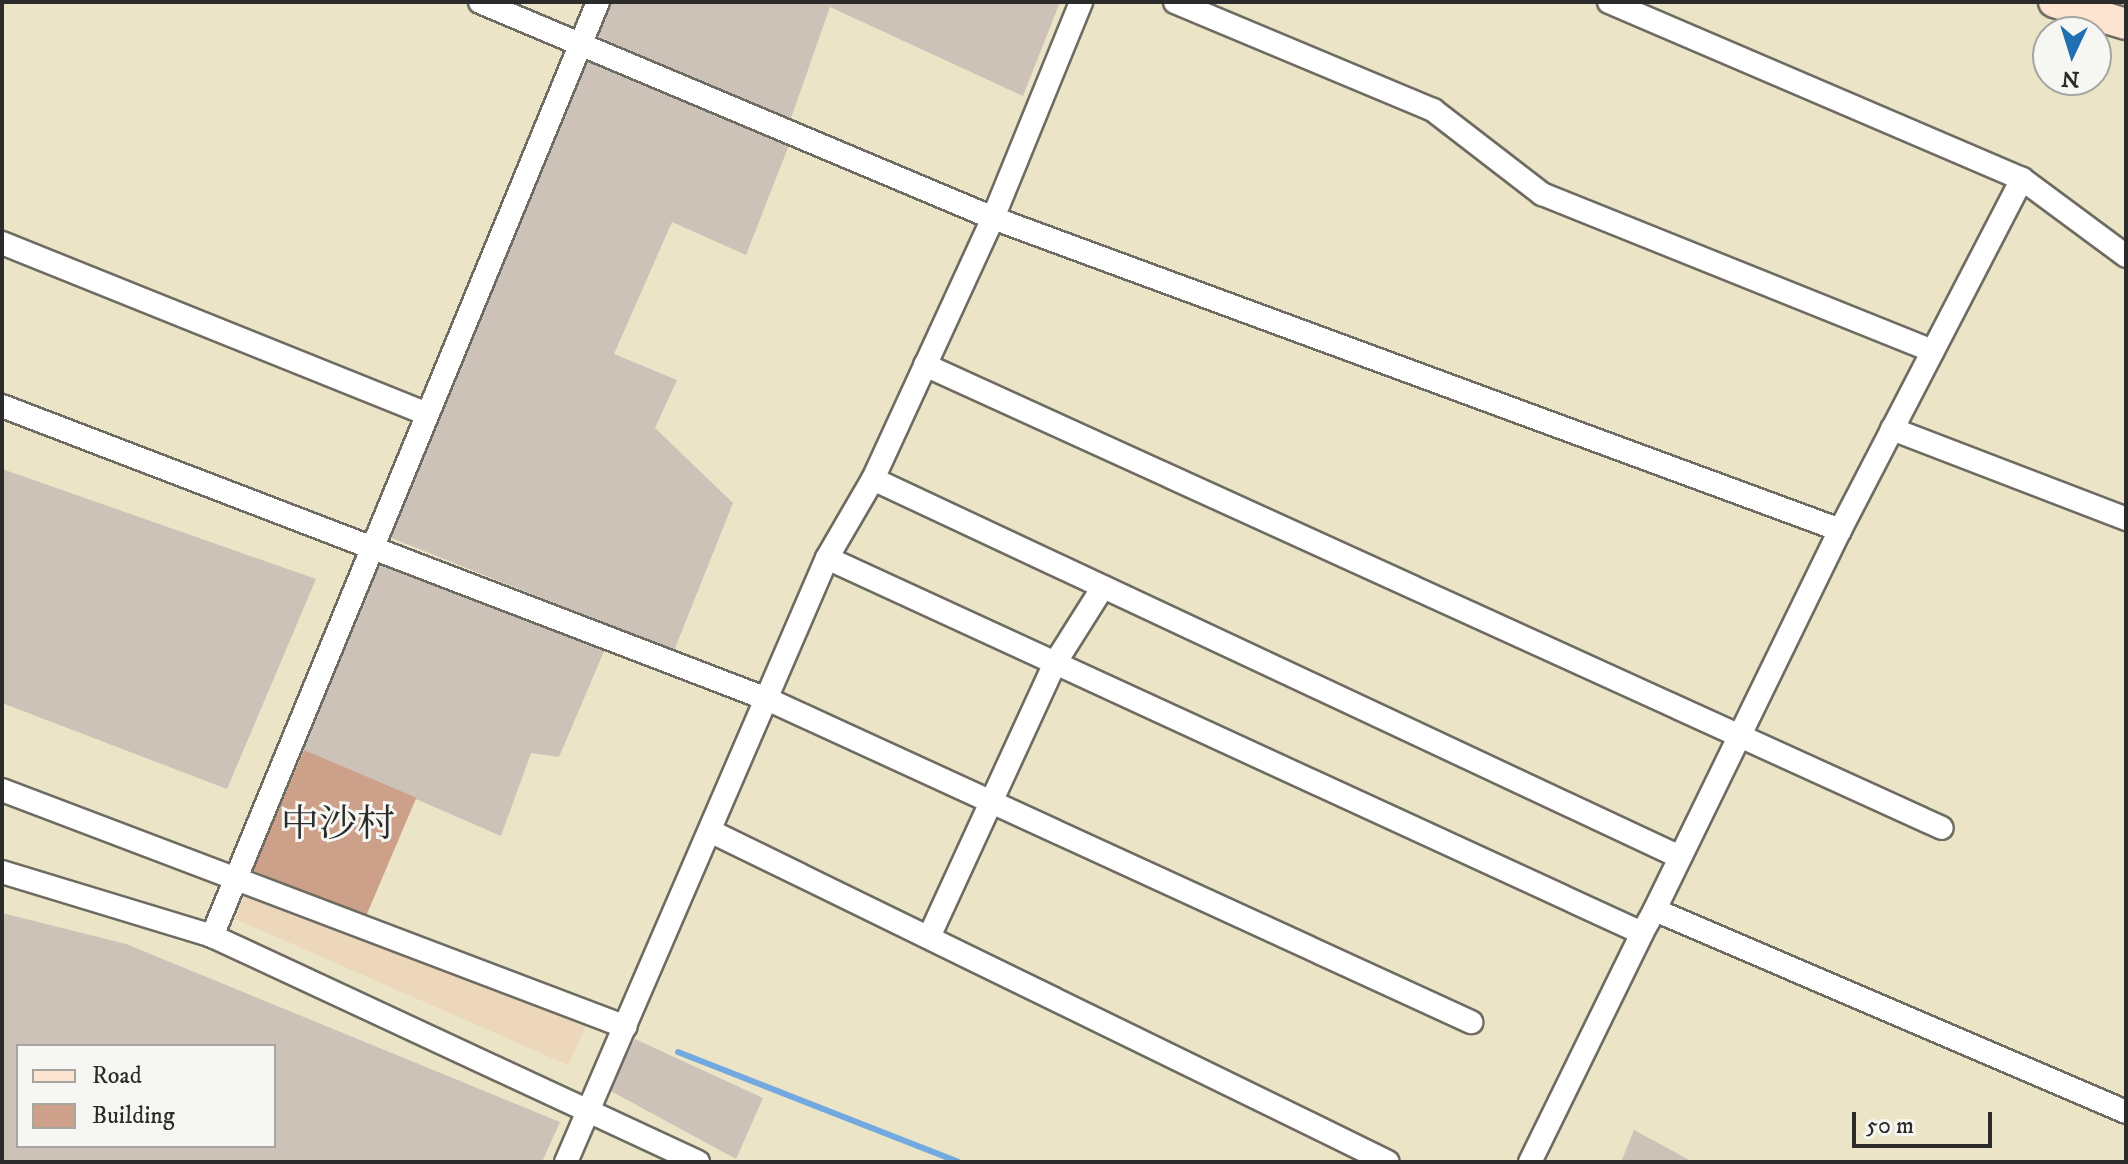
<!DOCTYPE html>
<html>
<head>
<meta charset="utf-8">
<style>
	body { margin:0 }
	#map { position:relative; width:2128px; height:1164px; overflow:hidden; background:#ebe4c7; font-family:"IM FELL DW Pica","Noto Serif SC",serif }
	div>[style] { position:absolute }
	.built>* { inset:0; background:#edd7ba }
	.industrial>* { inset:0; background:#ccc2b8 }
	.stream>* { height:6px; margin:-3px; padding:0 3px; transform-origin:3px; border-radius:3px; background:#71a9e0 }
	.building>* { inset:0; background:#cda089; transform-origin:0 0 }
	.roads { filter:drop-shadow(2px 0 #6e6c62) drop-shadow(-2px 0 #6e6c62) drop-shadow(0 2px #6e6c62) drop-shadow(0 -2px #6e6c62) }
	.street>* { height:22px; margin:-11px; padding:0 11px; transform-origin:11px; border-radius:11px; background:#fff }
	.secondary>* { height:30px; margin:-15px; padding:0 15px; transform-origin:15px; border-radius:15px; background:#fde4d1 }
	span { translate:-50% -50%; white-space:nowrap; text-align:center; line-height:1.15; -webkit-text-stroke:6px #f6f6f2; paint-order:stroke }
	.quarter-label { font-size:38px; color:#2b2b2b }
	.frame { position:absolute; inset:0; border:4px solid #2b2b2b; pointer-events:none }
	.legend { position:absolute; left:16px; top:1044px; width:260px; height:104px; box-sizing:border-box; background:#f6f6f2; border:2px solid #a5a5a2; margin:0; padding:10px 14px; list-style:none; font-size:24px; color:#2b2b2b }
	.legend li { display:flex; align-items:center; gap:16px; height:40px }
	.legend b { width:40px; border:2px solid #a5a5a2 }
	.north { position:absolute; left:2032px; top:16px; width:80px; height:80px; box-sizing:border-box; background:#f6f6f2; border:2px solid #a5a5a2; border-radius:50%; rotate:184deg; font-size:22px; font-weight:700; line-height:32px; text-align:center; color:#2b2b2b }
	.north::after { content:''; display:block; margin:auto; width:28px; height:36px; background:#1f6fb2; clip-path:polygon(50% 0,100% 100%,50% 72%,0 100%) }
	.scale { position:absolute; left:1852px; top:1112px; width:140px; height:36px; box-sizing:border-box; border:4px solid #2b2b2b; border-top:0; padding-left:10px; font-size:24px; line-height:28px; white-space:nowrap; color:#2b2b2b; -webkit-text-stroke:6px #f6f6f2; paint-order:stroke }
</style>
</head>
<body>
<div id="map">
	<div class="built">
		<i style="clip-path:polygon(245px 895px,586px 1026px,568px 1065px,235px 919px)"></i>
	</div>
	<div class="industrial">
		<i style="clip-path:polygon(610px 2px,1060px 2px,1023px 96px,830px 7px,790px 121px,595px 35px)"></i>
		<i style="clip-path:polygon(587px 58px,789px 145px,746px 255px,672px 222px,614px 354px,677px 380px,655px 428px,733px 503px,674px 651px,389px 537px)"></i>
		<i style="clip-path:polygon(2px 469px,316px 579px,227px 789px,2px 703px)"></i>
		<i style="clip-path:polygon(376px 563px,605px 649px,559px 757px,531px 753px,501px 836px,303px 750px)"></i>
		<i style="clip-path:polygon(evenodd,2px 913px,126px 944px,560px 1122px,542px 1162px,2px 1162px,2px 913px,274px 1046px,274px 1146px,18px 1146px,18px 1046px,274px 1046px)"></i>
		<i style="clip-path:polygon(635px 1039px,763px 1098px,736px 1159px,609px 1090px)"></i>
		<i style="clip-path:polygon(1634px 1130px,1693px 1162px,1621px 1162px)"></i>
	</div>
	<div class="stream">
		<i style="left:678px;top:1052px;width:301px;rotate:21.4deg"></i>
	</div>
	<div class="building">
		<i style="left:304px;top:750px;width:122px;height:131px;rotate:23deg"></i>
	</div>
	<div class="roads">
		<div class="street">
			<i style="left:480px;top:2px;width:557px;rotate:22.83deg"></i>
			<i style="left:993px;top:218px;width:903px;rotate:20.22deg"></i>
			<i style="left:598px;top:2px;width:1011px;rotate:112.45deg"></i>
			<i style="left:212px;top:936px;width:536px;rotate:24.94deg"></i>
			<i style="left:1175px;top:2px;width:280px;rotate:22.7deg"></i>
			<i style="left:1433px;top:110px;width:138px;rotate:37.6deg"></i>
			<i style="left:1542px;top:194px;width:421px;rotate:21.9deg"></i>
			<i style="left:1609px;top:2px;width:449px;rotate:23.2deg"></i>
			<i style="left:2022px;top:179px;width:129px;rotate:36.5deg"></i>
			<i style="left:2022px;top:179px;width:395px;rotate:117.4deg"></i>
			<i style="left:1840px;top:530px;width:423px;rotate:116deg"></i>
			<i style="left:1655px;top:910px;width:512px;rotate:23.21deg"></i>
			<i style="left:2px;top:243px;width:458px;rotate:21.9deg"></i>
			<i style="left:925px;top:365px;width:1117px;rotate:24.48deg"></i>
			<i style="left:2px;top:406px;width:819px;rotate:20.96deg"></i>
			<i style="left:767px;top:699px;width:775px;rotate:24.65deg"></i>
			<i style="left:1892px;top:429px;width:251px;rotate:21deg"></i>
			<i style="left:873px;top:479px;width:891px;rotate:25.1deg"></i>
			<i style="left:827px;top:558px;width:897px;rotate:24.71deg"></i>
			<i style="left:1642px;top:933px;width:26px;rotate:-61deg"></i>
			<i style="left:2px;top:790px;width:667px;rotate:20.8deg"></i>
			<i style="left:710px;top:831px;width:754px;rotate:26.02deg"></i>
			<i style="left:2px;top:872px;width:220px;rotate:16.9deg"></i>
			<i style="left:929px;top:937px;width:302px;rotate:-65.3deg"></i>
			<i style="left:1055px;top:663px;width:90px;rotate:-57.7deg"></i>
			<i style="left:566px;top:1162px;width:658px;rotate:-66.63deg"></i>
			<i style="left:827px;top:558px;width:91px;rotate:-59.8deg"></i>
			<i style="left:873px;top:479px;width:287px;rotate:-65.3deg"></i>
			<i style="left:993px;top:218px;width:233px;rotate:-67.8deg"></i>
			<i style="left:1530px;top:1162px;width:255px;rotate:-63.9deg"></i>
		</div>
		<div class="secondary">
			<i style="left:2054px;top:2px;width:75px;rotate:17deg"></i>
		</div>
	</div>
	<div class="quarter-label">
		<span style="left:338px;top:826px">中沙村</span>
	</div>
	<div class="frame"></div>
	<ul class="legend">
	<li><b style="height:10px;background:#fde4d1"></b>Road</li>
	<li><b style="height:22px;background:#cda089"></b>Building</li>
	</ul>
	<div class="north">N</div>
	<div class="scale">50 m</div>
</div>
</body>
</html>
